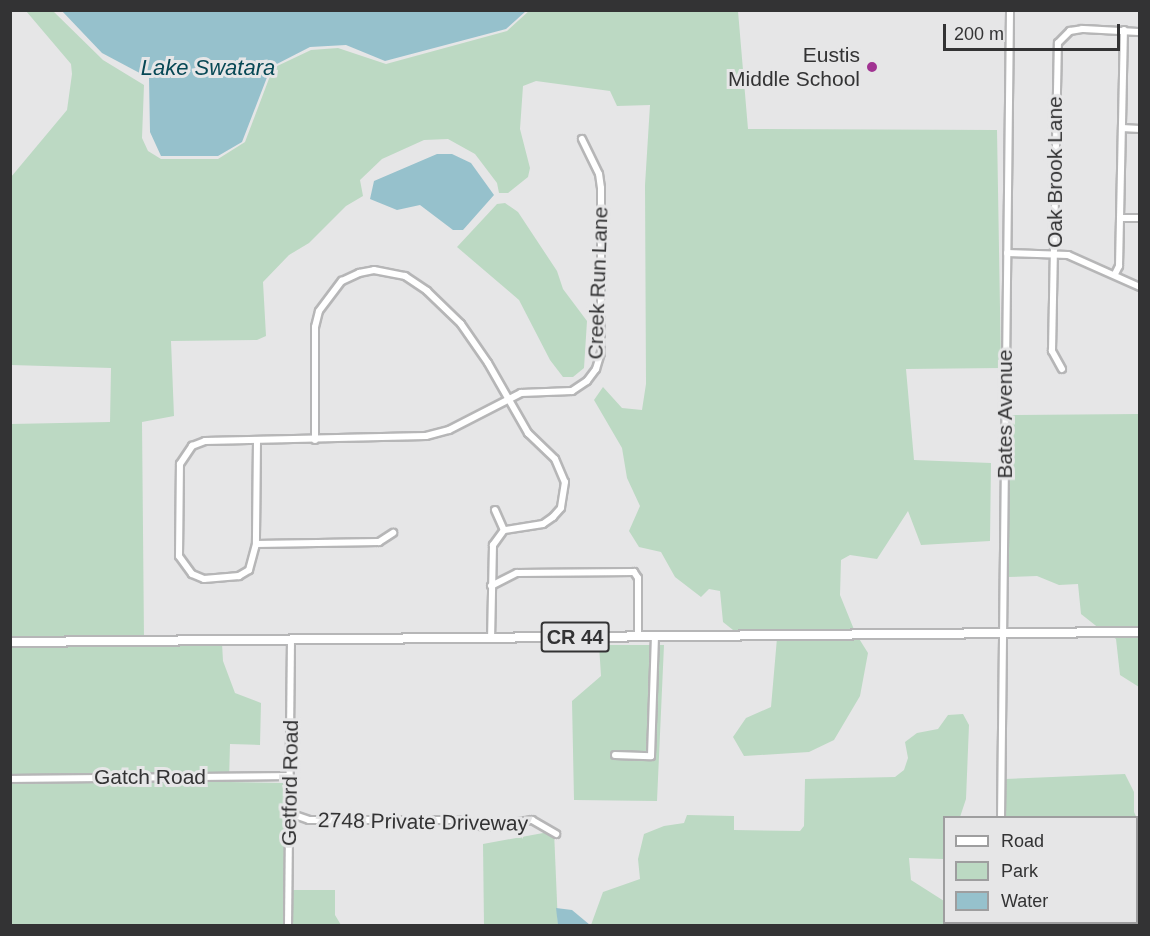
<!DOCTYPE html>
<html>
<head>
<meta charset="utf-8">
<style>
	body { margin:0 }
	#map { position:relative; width:1150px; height:936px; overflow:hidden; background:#e6e6e7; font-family:Arial,sans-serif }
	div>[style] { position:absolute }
	.green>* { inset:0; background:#bcd9c3 }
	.water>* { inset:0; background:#96c1cc }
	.roads { filter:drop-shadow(2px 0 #b6b6b7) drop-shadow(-2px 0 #b6b6b7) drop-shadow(0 2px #b6b6b7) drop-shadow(0 -2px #b6b6b7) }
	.minor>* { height:6px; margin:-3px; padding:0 3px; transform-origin:3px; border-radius:3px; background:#fff }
	.major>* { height:8px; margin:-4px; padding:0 4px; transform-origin:4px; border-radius:4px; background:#fff }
	.dots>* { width:16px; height:16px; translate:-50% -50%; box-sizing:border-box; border:3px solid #e6e6e7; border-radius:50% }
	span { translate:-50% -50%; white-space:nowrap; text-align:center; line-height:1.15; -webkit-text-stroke:6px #e6e6e7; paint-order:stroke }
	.shield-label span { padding:2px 4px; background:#e6e6e7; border:2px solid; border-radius:4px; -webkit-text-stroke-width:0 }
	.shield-label { font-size:20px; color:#333334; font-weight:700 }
	.poi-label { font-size:21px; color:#333334 }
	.right { translate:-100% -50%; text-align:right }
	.street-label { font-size:21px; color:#333334 }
	.water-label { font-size:22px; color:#074855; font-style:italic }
	.frame { position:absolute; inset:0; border:12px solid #333334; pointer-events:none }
	.legend { position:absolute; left:943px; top:816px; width:195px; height:108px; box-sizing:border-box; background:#e6e6e7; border:2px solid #9e9e9f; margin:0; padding:8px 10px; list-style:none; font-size:18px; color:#333334 }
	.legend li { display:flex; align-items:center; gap:12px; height:30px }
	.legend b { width:30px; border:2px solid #9e9e9f }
	.scale { position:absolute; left:943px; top:24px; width:177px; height:27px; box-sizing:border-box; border:3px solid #333334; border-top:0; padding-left:8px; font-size:18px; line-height:21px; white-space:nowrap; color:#333334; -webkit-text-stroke:4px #e6e6e7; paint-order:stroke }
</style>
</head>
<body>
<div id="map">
	<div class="green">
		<i style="clip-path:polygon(530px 10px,738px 11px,748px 129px,997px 130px,1001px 368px,906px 369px,914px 460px,991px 463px,990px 541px,921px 545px,908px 511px,877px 559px,850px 555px,841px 560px,840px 595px,855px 632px,733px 630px,723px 622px,720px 591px,709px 589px,701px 597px,675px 577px,661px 552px,639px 547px,629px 531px,640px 506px,627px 478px,622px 448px,594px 400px,603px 387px,622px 408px,642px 410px,646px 384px,645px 185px,650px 105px,617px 106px,610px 91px,536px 81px,523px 86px,520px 129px,530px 168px,528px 177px,508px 193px,499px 193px,497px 183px,475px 154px,448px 139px,424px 140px,382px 159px,360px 180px,363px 196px,346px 206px,309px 243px,289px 255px,263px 282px,266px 336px,257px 340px,171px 341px,174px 416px,142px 422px,144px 638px,11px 639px,11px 424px,110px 422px,111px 368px,11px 365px,11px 177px,67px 110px,72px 74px,71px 64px,26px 11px,53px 11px,103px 60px,144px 85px,142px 138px,148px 151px,161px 159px,218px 159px,245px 142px,273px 68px,311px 50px,338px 48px,386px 64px,507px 31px)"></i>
		<i style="clip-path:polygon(505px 203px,518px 212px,557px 271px,563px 289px,587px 321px,584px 368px,573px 377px,563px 377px,550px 360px,519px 300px,457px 247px,497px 204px)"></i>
		<i style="clip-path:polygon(1139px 414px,1139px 628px,1100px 629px,1081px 614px,1078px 584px,1059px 585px,1037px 576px,1008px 577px,1009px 415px)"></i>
		<i style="clip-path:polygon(1110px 635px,1139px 635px,1139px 687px,1120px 675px,1116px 639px)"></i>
		<i style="clip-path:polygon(858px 637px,868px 653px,860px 696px,834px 740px,809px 752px,744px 756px,733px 737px,746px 718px,771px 707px,777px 638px)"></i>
		<i style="clip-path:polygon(222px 643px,223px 661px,235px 693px,261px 703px,260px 745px,230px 744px,229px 782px,286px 783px,284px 925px,11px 925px,10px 645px)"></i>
		<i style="clip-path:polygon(599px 645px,664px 645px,657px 801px,574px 800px,572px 701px,601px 676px)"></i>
		<i style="clip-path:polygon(963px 714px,969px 725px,966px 799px,960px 817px,944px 818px,944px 859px,909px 858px,911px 880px,944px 901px,944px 922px,964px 925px,591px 925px,603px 892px,640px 879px,638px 859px,644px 834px,664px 826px,684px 823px,687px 815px,734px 816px,734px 830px,800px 831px,804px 826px,805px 779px,895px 777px,904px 770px,908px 758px,905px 742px,917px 733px,938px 729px,948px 715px)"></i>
		<i style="clip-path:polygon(1125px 774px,1134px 792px,1134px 812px,1139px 823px,1137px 881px,1136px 818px,1004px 817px,1005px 779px)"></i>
		<i style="clip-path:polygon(554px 831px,558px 925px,484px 925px,483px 844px)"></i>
		<i style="clip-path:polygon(291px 890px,335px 890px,335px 915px,341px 925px,291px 925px)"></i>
	</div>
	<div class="water">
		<i style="clip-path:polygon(62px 11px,526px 11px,506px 29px,385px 61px,346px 45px,310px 47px,271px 67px,242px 142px,218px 156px,161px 156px,150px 132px,149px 78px,102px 53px)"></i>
		<i style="clip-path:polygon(437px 154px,452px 154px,471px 163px,494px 195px,463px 230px,453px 230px,420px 205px,397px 210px,370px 199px,374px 181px)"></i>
		<i style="clip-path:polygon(556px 908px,572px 910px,590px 925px,558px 925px)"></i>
	</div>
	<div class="roads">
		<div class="minor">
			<i style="left:1122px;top:128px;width:18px;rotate:3deg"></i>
			<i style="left:1120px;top:218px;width:20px"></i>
			<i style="left:1007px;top:253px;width:61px;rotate:1.9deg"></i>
			<i style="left:1068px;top:255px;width:79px;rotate:24deg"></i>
			<i style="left:1115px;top:274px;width:9px;rotate:-63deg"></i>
			<i style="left:1119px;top:266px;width:236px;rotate:-88.8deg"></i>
			<i style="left:1062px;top:369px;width:21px;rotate:-119deg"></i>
			<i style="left:1052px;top:351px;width:308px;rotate:-88.9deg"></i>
			<i style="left:1058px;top:43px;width:17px;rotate:-45deg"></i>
			<i style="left:1070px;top:31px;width:12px;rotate:-9deg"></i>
			<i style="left:1082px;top:29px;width:58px;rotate:3deg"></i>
			<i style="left:315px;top:440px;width:113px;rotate:-90deg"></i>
			<i style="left:315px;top:327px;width:16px;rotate:-76deg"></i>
			<i style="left:319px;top:311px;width:38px;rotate:-53deg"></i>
			<i style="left:342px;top:281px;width:19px;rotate:-25deg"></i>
			<i style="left:359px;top:273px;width:15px;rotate:-11deg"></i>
			<i style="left:374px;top:270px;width:32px;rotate:11deg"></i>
			<i style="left:405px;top:276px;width:27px;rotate:34deg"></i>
			<i style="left:427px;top:291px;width:47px;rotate:44.1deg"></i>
			<i style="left:461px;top:324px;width:47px;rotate:55.3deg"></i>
			<i style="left:488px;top:363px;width:81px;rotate:60.3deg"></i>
			<i style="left:528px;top:433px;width:37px;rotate:44deg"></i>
			<i style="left:555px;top:459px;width:25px;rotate:67deg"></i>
			<i style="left:565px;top:482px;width:26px;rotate:99deg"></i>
			<i style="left:561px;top:508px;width:12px;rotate:132deg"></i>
			<i style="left:553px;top:517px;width:12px;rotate:145deg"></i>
			<i style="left:543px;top:524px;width:39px;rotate:171deg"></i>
			<i style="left:504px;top:530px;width:19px;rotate:126deg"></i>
			<i style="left:493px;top:545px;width:92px;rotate:91.2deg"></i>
			<i style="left:257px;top:441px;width:103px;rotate:90.6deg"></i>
			<i style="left:256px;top:544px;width:27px;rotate:105deg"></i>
			<i style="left:249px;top:570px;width:12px;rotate:149deg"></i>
			<i style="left:239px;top:576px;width:35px;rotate:175deg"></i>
			<i style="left:204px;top:579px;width:13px;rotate:-157deg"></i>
			<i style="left:192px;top:574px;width:22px;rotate:-126deg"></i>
			<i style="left:179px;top:556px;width:92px;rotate:-89.4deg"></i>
			<i style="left:180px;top:464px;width:22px;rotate:-56deg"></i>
			<i style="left:192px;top:446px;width:14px;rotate:-21deg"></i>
			<i style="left:205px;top:441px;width:221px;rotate:-1.3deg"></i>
			<i style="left:426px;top:436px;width:24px;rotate:-15deg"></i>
			<i style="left:449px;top:430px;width:81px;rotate:-27.2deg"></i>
			<i style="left:521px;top:393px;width:51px;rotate:-2.2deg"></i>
			<i style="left:572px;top:391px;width:18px;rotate:-34deg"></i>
			<i style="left:587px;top:381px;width:15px;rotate:-53deg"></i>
			<i style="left:596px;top:369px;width:17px;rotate:-73deg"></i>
			<i style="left:601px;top:353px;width:165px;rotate:-90deg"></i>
			<i style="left:601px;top:188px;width:14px;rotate:-98deg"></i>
			<i style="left:599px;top:174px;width:39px;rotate:-116deg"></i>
			<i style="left:495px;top:510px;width:22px;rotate:66deg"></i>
			<i style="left:256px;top:544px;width:123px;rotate:-0.9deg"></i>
			<i style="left:379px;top:542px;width:17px;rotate:-33deg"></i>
			<i style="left:491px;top:586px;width:29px;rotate:-27deg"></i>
			<i style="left:517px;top:573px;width:117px;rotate:-0.5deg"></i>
			<i style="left:634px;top:572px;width:7px;rotate:56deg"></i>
			<i style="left:638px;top:578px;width:58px;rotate:90deg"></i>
			<i style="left:615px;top:755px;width:36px;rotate:2deg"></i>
			<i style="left:651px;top:756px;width:120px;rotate:-88.1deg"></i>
			<i style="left:10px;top:779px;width:280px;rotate:-0.6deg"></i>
			<i style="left:289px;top:813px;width:21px;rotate:19deg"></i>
			<i style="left:309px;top:820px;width:148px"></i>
			<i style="left:457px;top:820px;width:29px;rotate:14deg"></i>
			<i style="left:485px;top:827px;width:48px;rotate:-8.5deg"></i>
			<i style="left:532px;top:820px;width:28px;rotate:30deg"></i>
			<i style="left:1001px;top:818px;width:808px;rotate:-89.36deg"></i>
			<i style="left:288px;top:926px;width:286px;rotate:-89.4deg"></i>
			<i style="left:1000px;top:926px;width:4px;rotate:-90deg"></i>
		</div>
		<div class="major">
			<i style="left:10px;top:642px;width:1130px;rotate:-0.51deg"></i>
		</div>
	</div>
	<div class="dots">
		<i style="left:872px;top:67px;background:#a13392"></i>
	</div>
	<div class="shield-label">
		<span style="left:575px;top:637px">CR 44</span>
	</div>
	<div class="poi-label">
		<span class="right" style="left:860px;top:67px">Eustis<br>Middle School</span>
	</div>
	<div class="street-label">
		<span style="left:1055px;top:172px;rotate:-90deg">Oak Brook Lane</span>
		<span style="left:598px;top:283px;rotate:-88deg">Creek Run Lane</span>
		<span style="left:1005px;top:414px;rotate:-90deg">Bates Avenue</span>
		<span style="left:150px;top:777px">Gatch Road</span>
		<span style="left:290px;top:783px;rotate:-89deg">Getford Road</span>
		<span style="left:423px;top:822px;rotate:1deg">2748 Private Driveway</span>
	</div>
	<div class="water-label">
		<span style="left:208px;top:68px">Lake Swatara</span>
	</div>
	<div class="frame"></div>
	<ul class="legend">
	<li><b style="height:8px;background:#fff"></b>Road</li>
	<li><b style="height:16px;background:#bcd9c3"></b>Park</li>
	<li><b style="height:16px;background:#96c1cc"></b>Water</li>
	</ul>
	<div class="scale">200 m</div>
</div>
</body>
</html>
